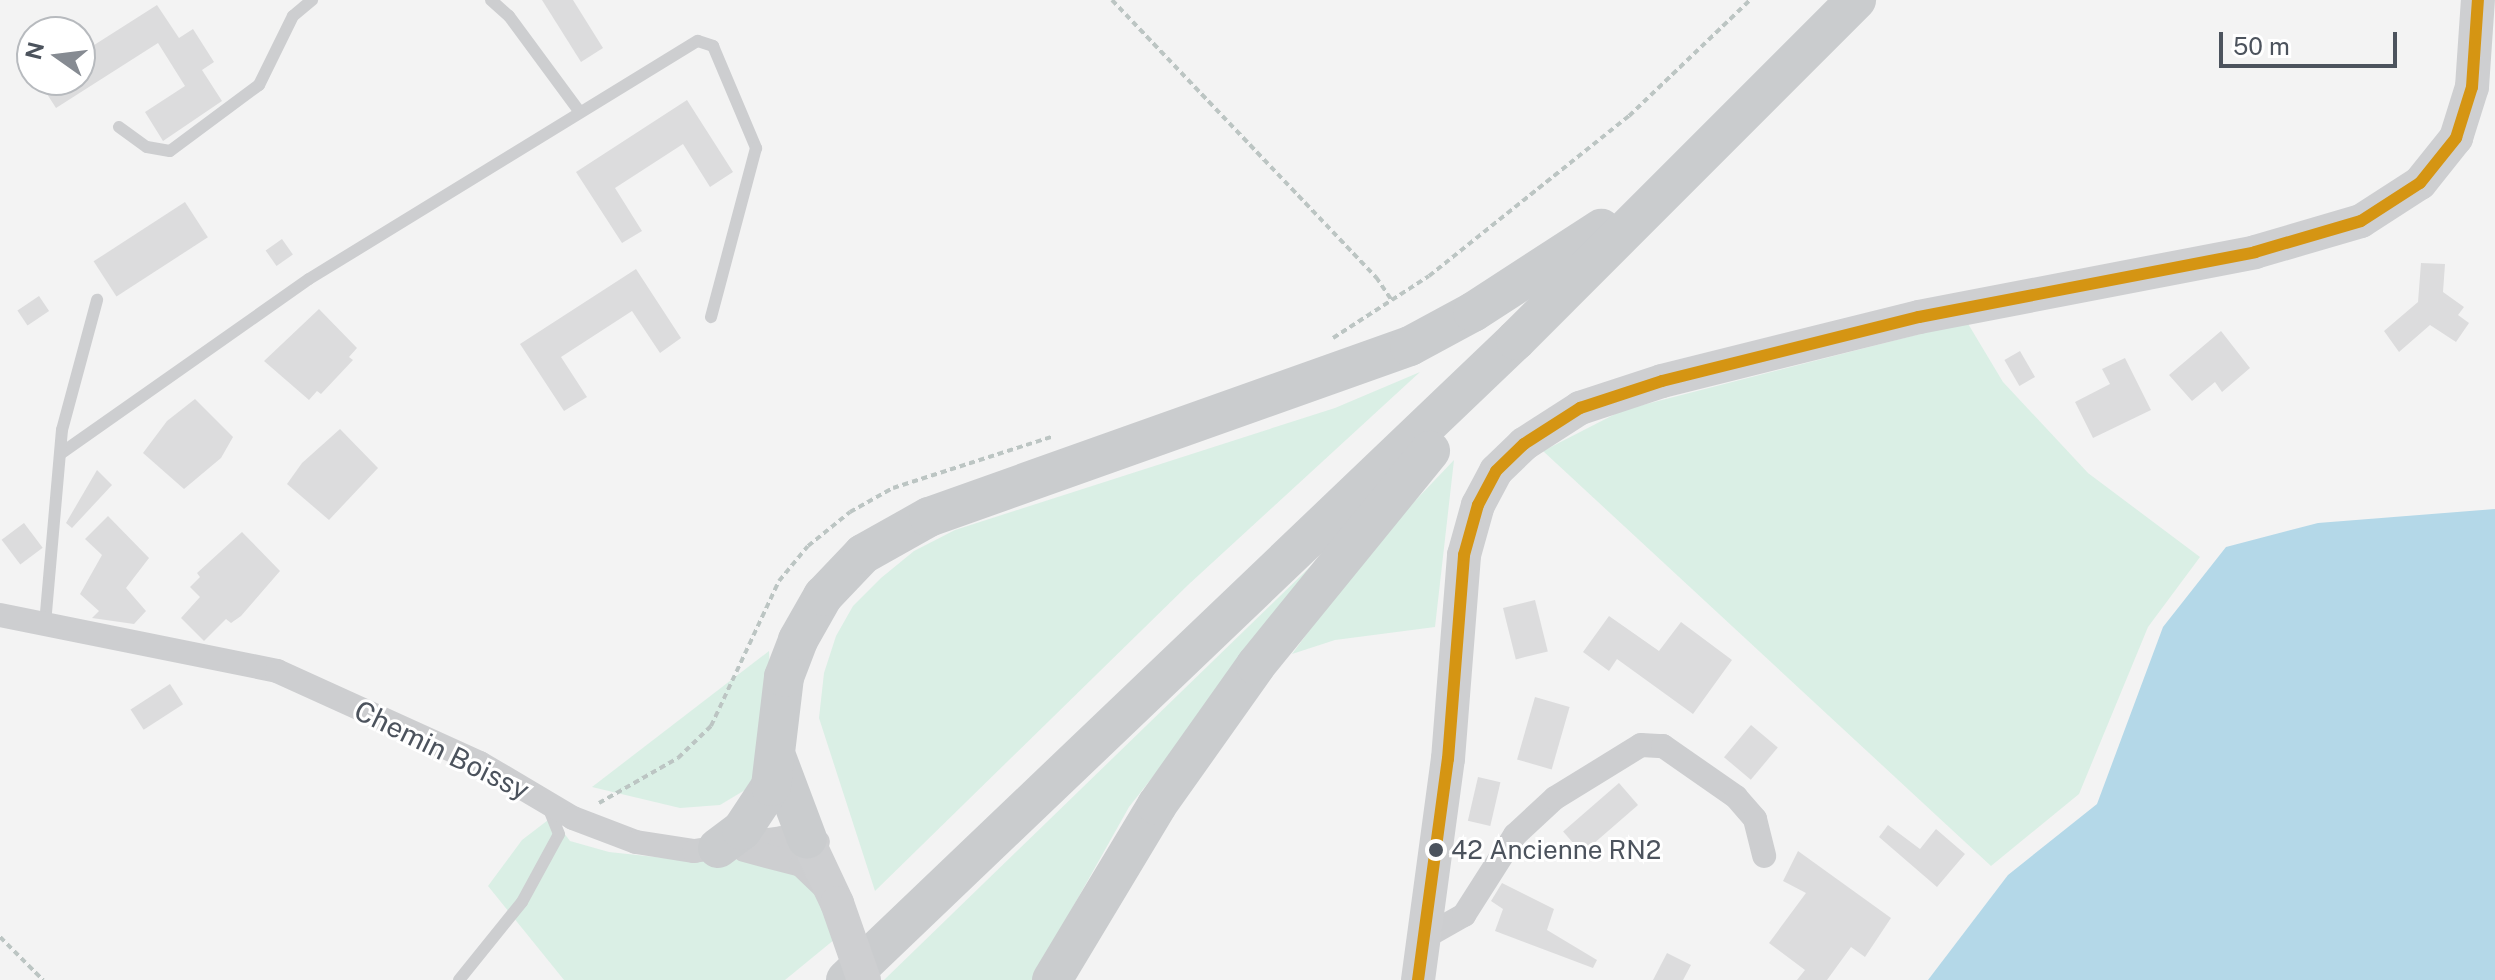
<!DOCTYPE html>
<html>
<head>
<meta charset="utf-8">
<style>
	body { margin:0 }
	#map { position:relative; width:2495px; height:980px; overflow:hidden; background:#f3f3f3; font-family:"Public Sans",sans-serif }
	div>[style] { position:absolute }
	.green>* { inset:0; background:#daefe5 }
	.water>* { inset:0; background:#b4d8e8 }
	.building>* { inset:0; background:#dcdcdd; transform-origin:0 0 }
	.path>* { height:4px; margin-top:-2px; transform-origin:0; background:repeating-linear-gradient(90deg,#bcc5c3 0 6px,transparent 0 10px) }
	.service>* { height:12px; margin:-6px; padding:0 6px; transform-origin:6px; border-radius:6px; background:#cdced0 }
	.minor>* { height:24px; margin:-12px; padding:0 12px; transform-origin:12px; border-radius:12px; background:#cdced0 }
	.secondary>* { height:34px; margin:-17px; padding:0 17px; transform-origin:17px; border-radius:17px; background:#cecfd1 }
	.primary>* { height:40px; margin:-20px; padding:0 20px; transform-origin:20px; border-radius:20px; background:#caccce }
	.secondary-bridge>* { height:34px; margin:-17px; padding:0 17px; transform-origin:17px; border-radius:17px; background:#cecfd1 }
	.bus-1>* { height:12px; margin:-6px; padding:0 6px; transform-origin:6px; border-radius:6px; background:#d59513 }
	.dots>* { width:22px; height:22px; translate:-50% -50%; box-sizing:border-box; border:4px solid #fff; border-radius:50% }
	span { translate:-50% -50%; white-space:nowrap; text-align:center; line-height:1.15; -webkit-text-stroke:6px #fff; paint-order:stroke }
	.bus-label { font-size:26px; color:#4c535d }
	.left { translate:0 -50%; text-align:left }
	.street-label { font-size:28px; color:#4c535d }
	.north { position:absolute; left:16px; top:16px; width:80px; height:80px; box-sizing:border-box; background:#fff; border:2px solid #b7babe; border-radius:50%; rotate:284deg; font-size:22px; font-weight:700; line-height:32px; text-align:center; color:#4c535d }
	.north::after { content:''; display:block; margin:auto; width:28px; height:36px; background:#868b92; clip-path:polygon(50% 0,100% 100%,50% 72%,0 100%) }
	.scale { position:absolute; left:2219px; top:32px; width:178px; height:36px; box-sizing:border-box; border:4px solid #4c535d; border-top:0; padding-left:10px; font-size:24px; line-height:28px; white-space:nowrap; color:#4c535d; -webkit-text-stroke:6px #fff; paint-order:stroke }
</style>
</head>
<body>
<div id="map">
	<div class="green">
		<i style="clip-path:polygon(1967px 322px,2003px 382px,2088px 473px,2200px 557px,2148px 627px,2079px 794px,1991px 866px,1543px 451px,1623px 410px)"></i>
		<i style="clip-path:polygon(1420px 372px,1188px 585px,875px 891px,819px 718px,824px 673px,836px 636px,853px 606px,881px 578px,914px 551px,955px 530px,1335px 408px)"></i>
		<i style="clip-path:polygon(1454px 460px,1435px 627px,1335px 640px,1292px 654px,1371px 547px)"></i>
		<i style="clip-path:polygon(1344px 534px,1129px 807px,1032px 980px,884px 980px)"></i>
		<i style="clip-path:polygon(769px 651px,771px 709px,755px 775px,745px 790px,720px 805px,680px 808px,592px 787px)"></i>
		<i style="clip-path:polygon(552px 817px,570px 841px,609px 852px,674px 859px,786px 860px,846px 930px,785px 980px,564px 980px,488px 886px,522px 840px)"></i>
	</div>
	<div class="water">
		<i style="clip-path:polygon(2495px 509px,2495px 980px,1928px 980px,2008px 875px,2097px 804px,2163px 627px,2226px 547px,2318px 523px)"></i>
	</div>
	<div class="building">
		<i style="clip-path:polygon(542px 0,573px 0,603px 48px,581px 62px)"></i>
		<i style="clip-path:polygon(157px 5px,179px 38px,193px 29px,214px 62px,202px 70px,222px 101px,163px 141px,145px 112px,185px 86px,158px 43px,56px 108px,38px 80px,80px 80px,80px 54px)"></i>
		<i style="clip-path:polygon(687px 100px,733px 172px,710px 187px,683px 144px,615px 188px,642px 231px,622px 243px,576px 172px)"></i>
		<i style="left:185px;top:202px;width:42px;height:109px;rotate:57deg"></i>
		<i style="left:282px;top:239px;width:19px;height:20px;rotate:55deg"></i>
		<i style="clip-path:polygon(2421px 263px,2445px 264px,2443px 292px,2464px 307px,2458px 315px,2469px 323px,2456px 342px,2430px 325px,2399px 352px,2384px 331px,2418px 302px)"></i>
		<i style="clip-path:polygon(636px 269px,681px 338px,660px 353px,632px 311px,561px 357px,587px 397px,564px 411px,520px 344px)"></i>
		<i style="left:39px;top:296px;width:18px;height:26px;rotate:56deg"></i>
		<i style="clip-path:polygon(319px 309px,357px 348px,349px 357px,353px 360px,321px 394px,317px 391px,309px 400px,264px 361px)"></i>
		<i style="clip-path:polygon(2221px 331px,2250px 368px,2222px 392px,2215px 382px,2192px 401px,2169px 375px)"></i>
		<i style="left:2020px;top:351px;width:30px;height:18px;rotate:60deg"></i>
		<i style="clip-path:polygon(2125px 358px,2151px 410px,2093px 438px,2075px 402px,2110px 384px,2102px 369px)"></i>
		<i style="clip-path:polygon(195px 399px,233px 437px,221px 458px,184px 489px,143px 453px,167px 421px)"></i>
		<i style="clip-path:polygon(340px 429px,378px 468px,329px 520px,287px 484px,302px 463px)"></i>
		<i style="clip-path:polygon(97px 470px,112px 485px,72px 528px,66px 523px)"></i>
		<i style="clip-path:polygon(108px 516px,149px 558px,126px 588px,146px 611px,134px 624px,92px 618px,99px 611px,80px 594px,102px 555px,85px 539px)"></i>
		<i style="left:24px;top:523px;width:31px;height:28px;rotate:53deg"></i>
		<i style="clip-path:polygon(242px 532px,280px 571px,241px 616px,231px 623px,226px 619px,204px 641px,181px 618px,200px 597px,190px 587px,200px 577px,197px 573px)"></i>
		<i style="left:1535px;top:600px;width:53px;height:33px;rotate:76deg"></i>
		<i style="clip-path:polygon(1609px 616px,1659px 651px,1681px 622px,1732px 660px,1693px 714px,1617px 659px,1609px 671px,1583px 652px)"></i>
		<i style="left:170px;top:684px;width:24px;height:47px;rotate:57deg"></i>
		<i style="left:1535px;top:697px;width:36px;height:65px;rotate:16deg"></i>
		<i style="left:1751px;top:725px;width:35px;height:42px;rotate:40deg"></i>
		<i style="left:1478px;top:777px;width:23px;height:45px;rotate:13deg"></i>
		<i style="left:1619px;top:783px;width:29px;height:74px;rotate:49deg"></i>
		<i style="clip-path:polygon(1888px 825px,1920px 849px,1936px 829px,1965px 854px,1937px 887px,1879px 837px)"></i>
		<i style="clip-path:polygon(1798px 851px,1891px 918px,1865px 957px,1851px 947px,1827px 980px,1797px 980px,1805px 970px,1769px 943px,1806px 893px,1783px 881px)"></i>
		<i style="clip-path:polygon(1502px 883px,1554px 909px,1547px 930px,1597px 960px,1593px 968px,1495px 931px,1503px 909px,1491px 901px)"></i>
		<i style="clip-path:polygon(1667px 953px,1691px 965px,1683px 980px,1653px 980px)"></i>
	</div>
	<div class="path">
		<i style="left:1112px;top:0;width:383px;rotate:46.4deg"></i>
		<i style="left:1376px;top:277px;width:27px;rotate:56deg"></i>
		<i style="left:1333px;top:338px;width:114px;rotate:-32.9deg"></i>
		<i style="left:1429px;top:276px;width:256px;rotate:-38.7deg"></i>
		<i style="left:1629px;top:116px;width:168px;rotate:-43.8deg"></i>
		<i style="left:599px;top:803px;width:91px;rotate:-29.7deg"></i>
		<i style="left:678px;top:758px;width:46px;rotate:-44.1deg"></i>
		<i style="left:711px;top:726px;width:160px;rotate:-64.9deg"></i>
		<i style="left:779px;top:581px;width:45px;rotate:-50.4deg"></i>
		<i style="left:808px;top:546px;width:54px;rotate:-39deg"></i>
		<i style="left:850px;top:512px;width:49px;rotate:-29.2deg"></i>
		<i style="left:893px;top:488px;width:169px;rotate:-17.9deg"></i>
		<i style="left:0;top:937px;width:61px;rotate:45deg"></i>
	</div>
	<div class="service">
		<i style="left:491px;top:0;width:24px;rotate:42deg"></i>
		<i style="left:509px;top:16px;width:118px;rotate:53.6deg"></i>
		<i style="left:119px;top:127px;width:34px;rotate:36deg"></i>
		<i style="left:147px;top:147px;width:23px;rotate:10deg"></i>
		<i style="left:170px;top:151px;width:111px;rotate:-36.6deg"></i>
		<i style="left:259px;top:85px;width:77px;rotate:-63.8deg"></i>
		<i style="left:293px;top:16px;width:25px;rotate:-40deg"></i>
		<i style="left:60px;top:454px;width:304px;rotate:-35.1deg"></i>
		<i style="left:309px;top:279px;width:456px;rotate:-31.5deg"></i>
		<i style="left:698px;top:41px;width:16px;rotate:18deg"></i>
		<i style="left:713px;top:46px;width:111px;rotate:67.1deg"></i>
		<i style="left:756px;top:148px;width:175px;rotate:104.9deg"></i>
		<i style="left:45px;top:624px;width:195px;rotate:-85deg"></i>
		<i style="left:62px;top:430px;width:135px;rotate:-74.9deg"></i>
		<i style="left:459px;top:980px;width:100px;rotate:-51.1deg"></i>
		<i style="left:522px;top:902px;width:77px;rotate:-61.4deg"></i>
		<i style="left:559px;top:834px;width:31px;rotate:-112deg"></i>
	</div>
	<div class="minor">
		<i style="left:0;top:615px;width:283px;rotate:11.4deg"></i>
		<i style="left:277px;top:671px;width:223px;rotate:24.4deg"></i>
		<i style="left:480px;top:763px;width:108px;rotate:30.6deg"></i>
		<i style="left:573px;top:818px;width:67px;rotate:20.9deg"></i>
		<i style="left:636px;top:842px;width:59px;rotate:8.8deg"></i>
		<i style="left:694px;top:851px;width:89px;rotate:-8.4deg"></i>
		<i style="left:782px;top:838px;width:36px;rotate:6deg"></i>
		<i style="left:744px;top:850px;width:59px;rotate:14.7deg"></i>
		<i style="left:801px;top:865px;width:32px;rotate:44deg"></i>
		<i style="left:1425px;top:937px;width:45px;rotate:-29.4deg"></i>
		<i style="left:1464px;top:915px;width:95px;rotate:-57.5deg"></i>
		<i style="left:1515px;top:835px;width:54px;rotate:-42.8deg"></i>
		<i style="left:1555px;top:798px;width:101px;rotate:-31.6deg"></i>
		<i style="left:1641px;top:745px;width:22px;rotate:3deg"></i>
		<i style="left:1663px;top:746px;width:89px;rotate:34.9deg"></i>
		<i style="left:1736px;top:797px;width:29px;rotate:49deg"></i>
		<i style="left:1755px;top:819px;width:38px;rotate:76deg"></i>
	</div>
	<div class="secondary">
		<i style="left:807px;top:839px;width:71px;rotate:64.9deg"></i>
		<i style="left:1418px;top:980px;width:223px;rotate:-82.3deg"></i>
		<i style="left:1448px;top:759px;width:205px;rotate:-85.5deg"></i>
		<i style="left:1464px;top:555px;width:52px;rotate:-74.4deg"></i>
		<i style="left:1478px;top:505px;width:38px;rotate:-62deg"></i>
		<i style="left:1496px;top:471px;width:39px;rotate:-44deg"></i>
		<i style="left:1524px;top:444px;width:67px;rotate:-32.7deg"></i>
		<i style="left:1580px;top:408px;width:86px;rotate:-18.2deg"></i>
		<i style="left:1662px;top:381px;width:265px;rotate:-14deg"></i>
		<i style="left:1919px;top:317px;width:342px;rotate:-10.9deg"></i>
		<i style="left:2255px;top:252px;width:110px;rotate:-16.3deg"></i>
		<i style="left:2361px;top:221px;width:70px;rotate:-32.8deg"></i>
		<i style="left:2420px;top:183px;width:58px;rotate:-51.3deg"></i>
		<i style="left:2456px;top:138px;width:53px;rotate:-72.6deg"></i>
		<i style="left:2472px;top:87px;width:87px;rotate:-86.1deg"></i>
	</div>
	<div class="primary">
		<i style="left:777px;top:759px;width:85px;rotate:69.4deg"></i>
		<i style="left:718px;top:848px;width:30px;rotate:-37deg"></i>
		<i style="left:742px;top:830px;width:53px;rotate:-56.6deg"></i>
		<i style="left:771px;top:786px;width:110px;rotate:-83.2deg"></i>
		<i style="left:784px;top:677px;width:40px;rotate:-69deg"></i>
		<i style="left:798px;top:640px;width:51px;rotate:-60.4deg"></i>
		<i style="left:823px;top:596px;width:58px;rotate:-46.4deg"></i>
		<i style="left:863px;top:554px;width:76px;rotate:-29.3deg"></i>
		<i style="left:929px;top:517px;width:510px;rotate:-19.57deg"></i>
		<i style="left:1410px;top:346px;width:72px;rotate:-28.4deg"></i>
		<i style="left:1473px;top:312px;width:153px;rotate:-33deg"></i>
		<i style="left:846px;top:980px;width:927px;rotate:-43.69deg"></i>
		<i style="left:1516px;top:340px;width:481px;rotate:-45deg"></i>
		<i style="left:1052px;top:980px;width:204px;rotate:-59deg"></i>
		<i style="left:1157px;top:805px;width:171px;rotate:-54.7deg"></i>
		<i style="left:1256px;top:665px;width:276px;rotate:-50.9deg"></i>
	</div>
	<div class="secondary-bridge">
		<i style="left:837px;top:903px;width:82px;rotate:70.7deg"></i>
	</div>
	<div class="bus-1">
		<i style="left:1418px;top:980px;width:223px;rotate:-82.3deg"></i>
		<i style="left:1448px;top:759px;width:205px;rotate:-85.5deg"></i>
		<i style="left:1464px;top:555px;width:52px;rotate:-74.4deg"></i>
		<i style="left:1478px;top:505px;width:38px;rotate:-62deg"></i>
		<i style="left:1496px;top:471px;width:39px;rotate:-44deg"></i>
		<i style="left:1524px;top:444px;width:67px;rotate:-32.7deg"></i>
		<i style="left:1580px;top:408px;width:86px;rotate:-18.2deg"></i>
		<i style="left:1662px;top:381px;width:265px;rotate:-14deg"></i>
		<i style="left:1919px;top:317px;width:342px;rotate:-10.9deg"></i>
		<i style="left:2255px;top:252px;width:110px;rotate:-16.3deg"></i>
		<i style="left:2361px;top:221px;width:70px;rotate:-32.8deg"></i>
		<i style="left:2420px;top:183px;width:58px;rotate:-51.3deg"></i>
		<i style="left:2456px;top:138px;width:53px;rotate:-72.6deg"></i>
		<i style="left:2472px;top:87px;width:87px;rotate:-86.1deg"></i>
	</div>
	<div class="dots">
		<i style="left:1436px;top:850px;background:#4c535d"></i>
	</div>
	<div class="bus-label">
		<span class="left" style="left:1451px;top:850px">42 Ancienne RN2</span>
	</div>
	<div class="street-label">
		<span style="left:442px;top:750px;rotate:26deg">Chemin Boissy</span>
	</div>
	<div class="north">N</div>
	<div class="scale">50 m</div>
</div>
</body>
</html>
